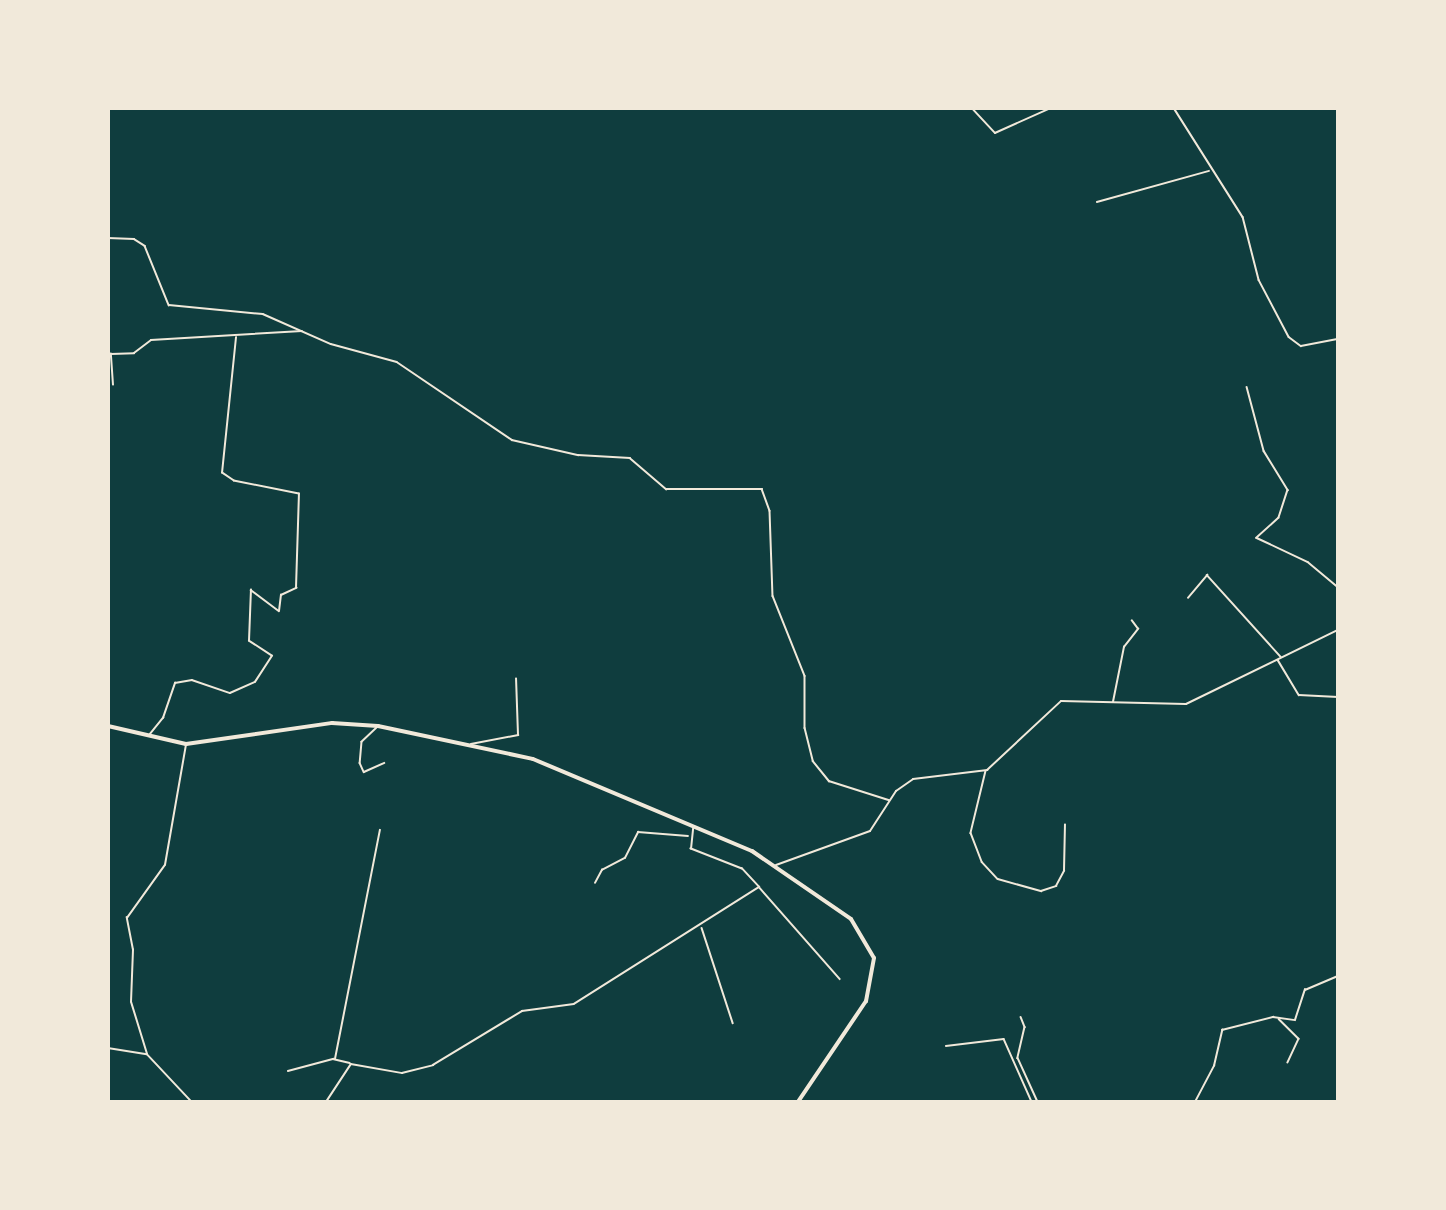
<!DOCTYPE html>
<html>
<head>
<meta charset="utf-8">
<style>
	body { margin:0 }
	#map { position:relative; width:1446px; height:1210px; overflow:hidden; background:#0f3d3e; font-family:"Fira Sans",sans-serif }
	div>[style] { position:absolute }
	.minor>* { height:1.5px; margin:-0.75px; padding:0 0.75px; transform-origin:0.75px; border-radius:0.75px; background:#f1e9da }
	.tertiary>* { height:2px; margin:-1px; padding:0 1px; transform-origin:1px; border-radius:1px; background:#f1e9da }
	.trunk>* { height:4px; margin:-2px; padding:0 2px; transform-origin:2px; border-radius:2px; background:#f1e9da }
	span { translate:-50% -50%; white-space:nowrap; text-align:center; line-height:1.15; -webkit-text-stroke:4.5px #f1e9da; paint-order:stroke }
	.frame { position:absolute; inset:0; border:110px solid #f1e9da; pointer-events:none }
</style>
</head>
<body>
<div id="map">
	<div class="minor">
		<i style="left:972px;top:108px;width:34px;rotate:47deg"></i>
		<i style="left:995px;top:133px;width:61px;rotate:-24.1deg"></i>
		<i style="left:1174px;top:108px;width:129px;rotate:57.7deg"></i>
		<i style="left:1243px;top:217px;width:65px;rotate:75.7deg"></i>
		<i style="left:1259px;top:280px;width:64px;rotate:62.2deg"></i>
		<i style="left:1289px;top:337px;width:15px;rotate:37deg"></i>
		<i style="left:1301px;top:346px;width:38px;rotate:-11deg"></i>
		<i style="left:1097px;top:202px;width:116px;rotate:-15.5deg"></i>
		<i style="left:108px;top:238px;width:26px;rotate:2deg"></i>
		<i style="left:134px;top:239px;width:13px;rotate:32deg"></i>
		<i style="left:145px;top:246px;width:64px;rotate:67.9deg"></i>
		<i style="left:169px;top:305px;width:94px;rotate:5.5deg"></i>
		<i style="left:263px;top:314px;width:74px;rotate:23.8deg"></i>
		<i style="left:331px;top:344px;width:68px;rotate:15.3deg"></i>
		<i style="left:397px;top:362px;width:139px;rotate:34.1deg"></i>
		<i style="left:512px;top:440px;width:68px;rotate:12.8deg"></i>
		<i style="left:578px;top:455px;width:52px;rotate:3.3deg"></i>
		<i style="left:630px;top:458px;width:48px;rotate:40.7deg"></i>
		<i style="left:666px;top:489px;width:96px"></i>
		<i style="left:762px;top:489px;width:23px;rotate:70deg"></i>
		<i style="left:770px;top:511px;width:85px;rotate:88deg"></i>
		<i style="left:773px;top:596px;width:86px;rotate:68.2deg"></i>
		<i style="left:805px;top:676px;width:52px;rotate:90deg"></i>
		<i style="left:805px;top:728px;width:34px;rotate:76deg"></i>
		<i style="left:813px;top:761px;width:26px;rotate:51deg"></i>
		<i style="left:829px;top:781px;width:63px;rotate:17.6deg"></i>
		<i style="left:113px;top:385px;width:31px;rotate:-94deg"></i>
		<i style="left:111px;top:354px;width:23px;rotate:-2deg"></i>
		<i style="left:134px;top:353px;width:21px;rotate:-37deg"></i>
		<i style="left:151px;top:340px;width:151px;rotate:-3.4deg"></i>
		<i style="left:1247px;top:387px;width:66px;rotate:75.1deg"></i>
		<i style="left:1264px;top:451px;width:46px;rotate:58.4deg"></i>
		<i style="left:1288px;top:490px;width:29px;rotate:108deg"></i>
		<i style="left:1279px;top:518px;width:30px;rotate:138deg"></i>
		<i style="left:1257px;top:538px;width:56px;rotate:25.2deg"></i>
		<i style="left:1308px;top:562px;width:39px;rotate:40deg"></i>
		<i style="left:1188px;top:598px;width:30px;rotate:-50deg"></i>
		<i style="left:1207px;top:575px;width:110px;rotate:47.9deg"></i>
		<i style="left:1278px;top:660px;width:41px;rotate:59deg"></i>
		<i style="left:1299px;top:695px;width:39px;rotate:3deg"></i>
		<i style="left:1113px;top:702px;width:56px;rotate:-78.7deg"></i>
		<i style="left:1124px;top:647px;width:23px;rotate:-52deg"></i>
		<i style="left:1138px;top:629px;width:10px;rotate:-127deg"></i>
		<i style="left:378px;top:727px;width:22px;rotate:137deg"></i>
		<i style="left:362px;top:742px;width:21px;rotate:95deg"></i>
		<i style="left:360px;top:763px;width:10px;rotate:66deg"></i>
		<i style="left:364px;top:772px;width:22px;rotate:-24deg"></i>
		<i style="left:150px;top:734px;width:21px;rotate:-51deg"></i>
		<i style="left:163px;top:718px;width:37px;rotate:-71deg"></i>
		<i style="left:175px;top:683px;width:17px;rotate:-10deg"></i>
		<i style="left:192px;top:680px;width:40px;rotate:18.9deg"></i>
		<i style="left:230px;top:693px;width:27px;rotate:-24deg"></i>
		<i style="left:255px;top:682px;width:31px;rotate:-57deg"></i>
		<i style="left:272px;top:656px;width:27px;rotate:-147deg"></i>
		<i style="left:249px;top:641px;width:51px;rotate:-87.8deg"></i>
		<i style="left:251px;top:590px;width:35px;rotate:37deg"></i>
		<i style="left:279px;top:611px;width:16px;rotate:-83deg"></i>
		<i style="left:281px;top:595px;width:17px;rotate:-25deg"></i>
		<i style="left:296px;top:588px;width:94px;rotate:-88.2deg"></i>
		<i style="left:299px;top:494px;width:66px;rotate:-168.7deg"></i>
		<i style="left:234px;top:481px;width:14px;rotate:-146deg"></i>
		<i style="left:222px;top:473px;width:136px;rotate:-84.1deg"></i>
		<i style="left:471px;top:744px;width:48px;rotate:-10.8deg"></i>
		<i style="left:518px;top:735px;width:56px;rotate:-92deg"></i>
		<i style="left:986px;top:771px;width:64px;rotate:103.6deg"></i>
		<i style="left:971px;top:833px;width:31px;rotate:69deg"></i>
		<i style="left:982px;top:862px;width:23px;rotate:47deg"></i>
		<i style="left:998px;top:879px;width:45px;rotate:15.6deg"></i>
		<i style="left:1041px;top:891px;width:16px;rotate:-18deg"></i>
		<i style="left:1056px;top:886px;width:17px;rotate:-62deg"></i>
		<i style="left:1064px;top:871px;width:46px;rotate:-88.8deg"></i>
		<i style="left:595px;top:883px;width:15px;rotate:-62deg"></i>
		<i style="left:602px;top:870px;width:26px;rotate:-28deg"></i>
		<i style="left:625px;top:858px;width:29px;rotate:-63deg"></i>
		<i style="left:638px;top:832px;width:50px;rotate:4.6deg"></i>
		<i style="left:760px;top:888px;width:121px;rotate:48.7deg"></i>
		<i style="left:702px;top:928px;width:100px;rotate:71.9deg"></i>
		<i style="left:1021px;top:1017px;width:11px;rotate:68deg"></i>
		<i style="left:1025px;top:1027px;width:32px;rotate:103deg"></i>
		<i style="left:1018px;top:1058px;width:48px;rotate:65.6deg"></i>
		<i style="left:1279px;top:1019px;width:28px;rotate:45deg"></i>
		<i style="left:1299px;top:1039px;width:26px;rotate:115deg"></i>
		<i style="left:946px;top:1046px;width:58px;rotate:-6.9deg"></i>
		<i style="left:1004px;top:1039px;width:69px;rotate:66deg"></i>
		<i style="left:108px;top:1048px;width:39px;rotate:9deg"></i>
		<i style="left:147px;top:1054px;width:66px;rotate:46.8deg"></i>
		<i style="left:147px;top:1054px;width:54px;rotate:-107.1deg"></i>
		<i style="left:131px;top:1002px;width:52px;rotate:-87.8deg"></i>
		<i style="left:133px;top:950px;width:33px;rotate:-101deg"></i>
		<i style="left:127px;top:918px;width:65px;rotate:-54.4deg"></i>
		<i style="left:165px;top:865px;width:122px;rotate:-80.1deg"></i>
		<i style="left:335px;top:1059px;width:233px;rotate:-78.9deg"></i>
		<i style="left:288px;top:1071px;width:47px;rotate:-14.9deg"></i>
		<i style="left:333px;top:1059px;width:17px;rotate:13deg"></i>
		<i style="left:326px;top:1102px;width:45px;rotate:-56.7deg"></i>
		<i style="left:351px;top:1064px;width:52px;rotate:10deg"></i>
		<i style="left:402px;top:1073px;width:32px;rotate:-14deg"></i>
		<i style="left:433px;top:1065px;width:104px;rotate:-31.2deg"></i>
		<i style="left:522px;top:1011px;width:52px;rotate:-7.7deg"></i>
		<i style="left:574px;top:1004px;width:219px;rotate:-32.3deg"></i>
		<i style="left:759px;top:887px;width:25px;rotate:-133deg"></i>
		<i style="left:742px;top:869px;width:55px;rotate:-158.6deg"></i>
		<i style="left:691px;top:849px;width:20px;rotate:-84deg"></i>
		<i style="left:1195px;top:1102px;width:41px;rotate:-62.2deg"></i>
		<i style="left:1214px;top:1066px;width:37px;rotate:-77deg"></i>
		<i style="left:1222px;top:1030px;width:53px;rotate:-14.3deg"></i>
		<i style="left:1273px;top:1017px;width:22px;rotate:8deg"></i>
		<i style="left:1295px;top:1020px;width:32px;rotate:-72deg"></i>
		<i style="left:1305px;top:990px;width:36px;rotate:-23deg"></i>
	</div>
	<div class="tertiary">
		<i style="left:776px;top:865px;width:100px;rotate:-19.9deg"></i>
		<i style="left:870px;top:831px;width:48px;rotate:-57deg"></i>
		<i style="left:896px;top:791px;width:21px;rotate:-35deg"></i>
		<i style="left:913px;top:779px;width:75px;rotate:-6.9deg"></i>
		<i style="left:987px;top:770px;width:101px;rotate:-43deg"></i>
		<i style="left:1061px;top:701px;width:125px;rotate:1.4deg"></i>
		<i style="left:1186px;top:704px;width:169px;rotate:-26deg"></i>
	</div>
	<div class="trunk">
		<i style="left:108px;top:726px;width:80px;rotate:13deg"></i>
		<i style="left:186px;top:744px;width:148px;rotate:-8.2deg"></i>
		<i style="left:332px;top:723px;width:46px;rotate:3.7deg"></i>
		<i style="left:378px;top:726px;width:158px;rotate:12deg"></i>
		<i style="left:533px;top:759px;width:238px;rotate:22.8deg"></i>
		<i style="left:752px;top:851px;width:120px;rotate:34.5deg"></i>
		<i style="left:851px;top:919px;width:45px;rotate:59.5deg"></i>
		<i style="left:874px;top:958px;width:44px;rotate:100.5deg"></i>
		<i style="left:866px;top:1001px;width:122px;rotate:124deg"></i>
	</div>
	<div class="frame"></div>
</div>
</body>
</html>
